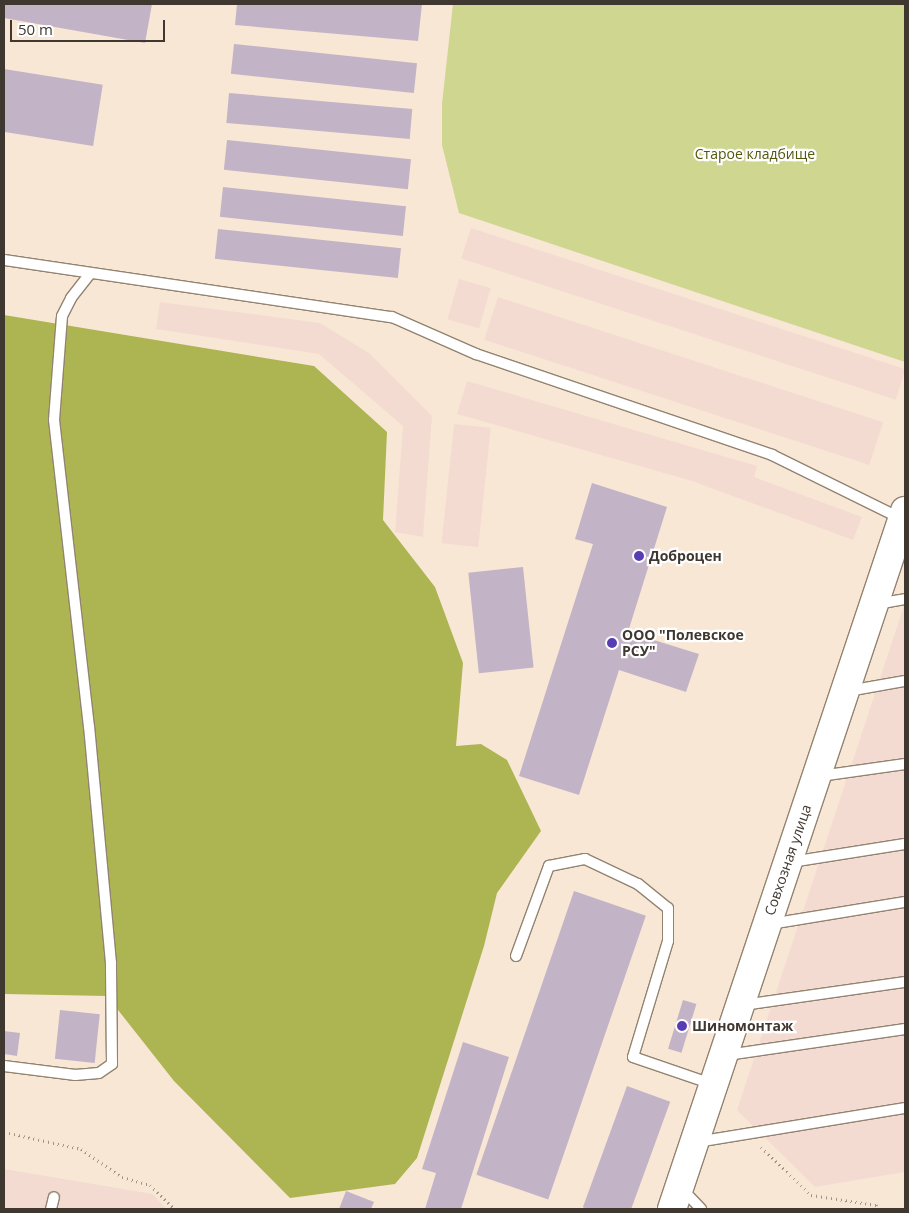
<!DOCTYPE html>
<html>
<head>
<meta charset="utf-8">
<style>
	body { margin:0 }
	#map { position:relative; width:909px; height:1213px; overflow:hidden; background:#f9e7d5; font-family:"Open Sans",sans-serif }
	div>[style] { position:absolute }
	.industrial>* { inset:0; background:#f4dbd2; transform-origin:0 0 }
	.green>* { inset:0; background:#cfd68f }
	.forest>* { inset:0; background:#adb553 }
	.building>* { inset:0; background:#c3b3c7; transform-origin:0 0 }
	.path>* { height:3px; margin-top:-1.5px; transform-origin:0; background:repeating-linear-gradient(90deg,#a09487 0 1px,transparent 0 5px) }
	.roads { filter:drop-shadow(1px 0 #928371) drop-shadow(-1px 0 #928371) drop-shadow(0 1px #928371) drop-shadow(0 -1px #928371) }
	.lane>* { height:10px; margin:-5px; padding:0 5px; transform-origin:5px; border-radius:5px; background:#fff }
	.primary>* { height:28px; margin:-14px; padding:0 14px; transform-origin:14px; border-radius:14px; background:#fff }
	.dots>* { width:14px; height:14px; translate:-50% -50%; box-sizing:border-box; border:2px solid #fff; border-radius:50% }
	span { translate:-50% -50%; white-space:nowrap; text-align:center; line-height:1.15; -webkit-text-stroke:4.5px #fff; paint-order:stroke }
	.park-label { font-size:14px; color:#53570c }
	.poi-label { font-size:14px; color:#3f3831; font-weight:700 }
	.left { translate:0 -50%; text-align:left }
	.street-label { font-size:14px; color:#3f3831 }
	.frame { position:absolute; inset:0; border:5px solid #3f3831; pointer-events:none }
	.scale { position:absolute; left:10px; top:20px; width:155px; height:22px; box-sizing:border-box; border:2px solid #3f3831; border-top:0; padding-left:6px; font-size:15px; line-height:18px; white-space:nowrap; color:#3f3831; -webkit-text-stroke:4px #fff; paint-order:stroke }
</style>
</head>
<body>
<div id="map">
	<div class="industrial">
		<i style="left:471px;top:228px;width:457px;height:32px;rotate:18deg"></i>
		<i style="left:459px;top:279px;width:33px;height:42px;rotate:16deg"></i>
		<i style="left:498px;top:297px;width:405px;height:45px;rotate:18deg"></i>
		<i style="clip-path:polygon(160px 302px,320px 323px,369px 353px,432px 416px,423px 537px,395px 532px,403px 426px,319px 354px,156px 329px)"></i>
		<i style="clip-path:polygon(467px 381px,757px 466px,754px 477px,862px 517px,853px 540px,692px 481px,457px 414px)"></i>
		<i style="left:454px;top:424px;width:37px;height:120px;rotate:6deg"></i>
		<i style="clip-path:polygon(905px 603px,905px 1172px,815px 1187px,737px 1110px)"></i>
		<i style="clip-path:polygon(4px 1169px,153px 1194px,166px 1209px,4px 1209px)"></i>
	</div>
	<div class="green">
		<i style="clip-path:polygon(453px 4px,905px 4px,905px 362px,459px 213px,442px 145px,442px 104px)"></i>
	</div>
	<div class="forest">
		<i style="clip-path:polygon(4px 315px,314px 366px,387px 432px,383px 520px,435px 587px,463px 663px,456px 746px,481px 744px,507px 760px,541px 831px,497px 893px,484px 946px,417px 1158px,395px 1184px,290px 1198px,174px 1081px,107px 996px,4px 994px)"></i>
	</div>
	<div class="building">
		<i style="clip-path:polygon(4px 4px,152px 4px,145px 43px,4px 18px)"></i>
		<i style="clip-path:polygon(237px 4px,422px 4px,418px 41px,235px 25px)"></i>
		<i style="left:234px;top:44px;width:184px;height:30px;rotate:6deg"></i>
		<i style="left:4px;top:69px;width:100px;height:62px;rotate:9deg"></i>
		<i style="left:229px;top:93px;width:184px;height:30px;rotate:5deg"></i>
		<i style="left:227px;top:140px;width:185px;height:30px;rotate:6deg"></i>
		<i style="left:223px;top:187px;width:184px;height:30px;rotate:6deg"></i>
		<i style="left:218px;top:229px;width:184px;height:30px;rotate:6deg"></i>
		<i style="clip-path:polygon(592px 483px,667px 507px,628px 632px,699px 654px,686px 692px,619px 670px,579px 795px,519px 776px,593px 544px,575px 539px)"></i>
		<i style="left:523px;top:567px;width:101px;height:55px;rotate:84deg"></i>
		<i style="left:574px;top:891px;width:76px;height:300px;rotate:19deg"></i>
		<i style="left:683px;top:1000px;width:14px;height:51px;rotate:17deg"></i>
		<i style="left:60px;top:1010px;width:40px;height:49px;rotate:6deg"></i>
		<i style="clip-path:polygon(4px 1031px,20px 1033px,17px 1056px,4px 1054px)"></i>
		<i style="clip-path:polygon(463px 1042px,509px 1057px,461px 1209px,425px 1209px,436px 1173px,422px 1169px)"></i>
		<i style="left:627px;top:1086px;width:46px;height:129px;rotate:20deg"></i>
		<i style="clip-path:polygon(346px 1191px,374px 1202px,371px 1209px,339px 1209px)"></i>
	</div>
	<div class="path">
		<i style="left:4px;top:1132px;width:79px;rotate:12.4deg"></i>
		<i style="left:81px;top:1149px;width:50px;rotate:34.3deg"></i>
		<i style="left:122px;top:1177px;width:29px;rotate:16deg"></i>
		<i style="left:150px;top:1185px;width:35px;rotate:44deg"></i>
		<i style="left:761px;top:1147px;width:69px;rotate:43.8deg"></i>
		<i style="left:811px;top:1195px;width:66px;rotate:8.7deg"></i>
		<i style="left:876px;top:1205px;width:5px;rotate:53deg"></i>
	</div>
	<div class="roads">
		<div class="lane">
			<i style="left:4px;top:260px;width:392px;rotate:8.4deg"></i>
			<i style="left:392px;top:317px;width:92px;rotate:23.8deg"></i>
			<i style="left:476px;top:354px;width:313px;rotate:18.8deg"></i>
			<i style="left:772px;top:455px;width:145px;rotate:26.2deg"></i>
			<i style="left:877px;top:604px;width:28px;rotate:-10deg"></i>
			<i style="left:848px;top:691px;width:58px;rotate:-10deg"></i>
			<i style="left:820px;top:776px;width:86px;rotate:-8deg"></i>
			<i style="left:791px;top:862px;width:115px;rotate:-9deg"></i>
			<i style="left:770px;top:924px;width:137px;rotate:-9.3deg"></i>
			<i style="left:516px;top:956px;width:96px;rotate:-69.9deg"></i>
			<i style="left:549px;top:866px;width:37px;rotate:-11deg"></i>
			<i style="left:585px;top:859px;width:59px;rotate:25.3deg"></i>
			<i style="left:638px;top:884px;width:38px;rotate:39deg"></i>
			<i style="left:668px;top:908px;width:33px;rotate:90deg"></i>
			<i style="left:668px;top:941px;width:121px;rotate:106.8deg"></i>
			<i style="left:633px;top:1057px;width:83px;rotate:18.9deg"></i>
			<i style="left:743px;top:1005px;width:164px;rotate:-8.1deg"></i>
			<i style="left:727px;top:1055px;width:180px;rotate:-8.3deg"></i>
			<i style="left:4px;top:1066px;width:72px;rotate:7.2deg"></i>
			<i style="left:75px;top:1075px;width:24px;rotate:-5deg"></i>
			<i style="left:99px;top:1073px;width:16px;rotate:-35deg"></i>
			<i style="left:112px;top:1064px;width:101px;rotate:-90.6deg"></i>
			<i style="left:111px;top:963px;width:237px;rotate:-95.3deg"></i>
			<i style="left:89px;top:727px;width:309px;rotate:-96.5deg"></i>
			<i style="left:54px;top:420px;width:104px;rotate:-85.6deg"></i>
			<i style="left:62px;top:316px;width:20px;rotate:-63deg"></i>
			<i style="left:71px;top:298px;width:31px;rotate:-52deg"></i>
			<i style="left:697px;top:1142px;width:211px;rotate:-9.3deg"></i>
			<i style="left:681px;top:1188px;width:29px;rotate:46deg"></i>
			<i style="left:51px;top:1209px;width:12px;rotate:-76deg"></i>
		</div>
		<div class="primary">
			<i style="left:672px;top:1209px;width:736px;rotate:-71.54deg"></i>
		</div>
	</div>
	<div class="dots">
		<i style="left:639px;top:556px;background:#573cb4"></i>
		<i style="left:612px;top:643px;background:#573cb4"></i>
		<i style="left:682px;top:1026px;background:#573cb4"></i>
	</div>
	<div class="park-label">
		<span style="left:755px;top:154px">Старое кладбище</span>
	</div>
	<div class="poi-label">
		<span class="left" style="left:649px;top:556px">Доброцен</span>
		<span class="left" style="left:622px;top:643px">ООО "Полевское<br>РСУ"</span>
		<span class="left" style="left:692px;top:1026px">Шиномонтаж</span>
	</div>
	<div class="street-label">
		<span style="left:788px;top:860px;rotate:-71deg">Совхозная улица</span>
	</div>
	<div class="frame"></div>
	<div class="scale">50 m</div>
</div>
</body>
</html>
